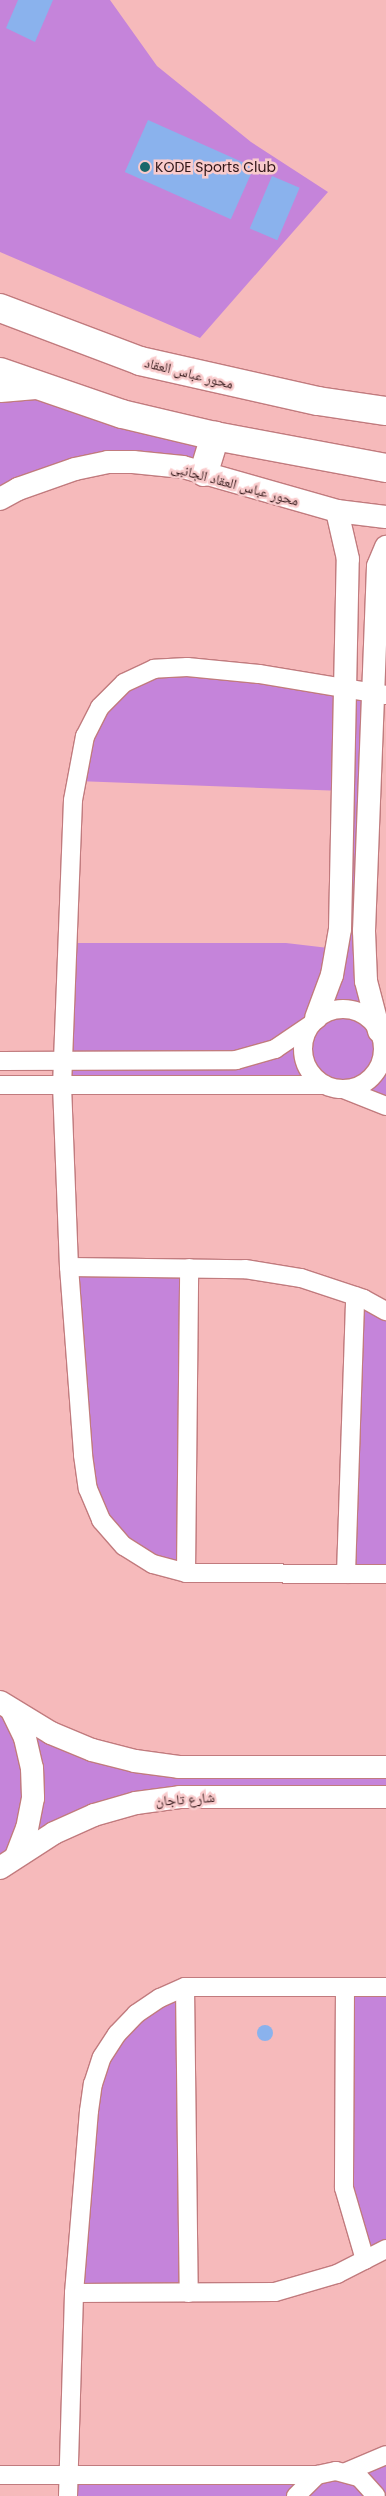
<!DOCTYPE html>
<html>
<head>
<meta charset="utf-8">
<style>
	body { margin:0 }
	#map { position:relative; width:386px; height:2496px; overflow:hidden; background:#f6babb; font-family:Poppins,"Noto Naskh Arabic",sans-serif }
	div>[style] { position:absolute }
	.green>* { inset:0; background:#c584da }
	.water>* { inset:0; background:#8ab2ed; transform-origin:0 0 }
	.round { border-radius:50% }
	.roads { filter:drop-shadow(1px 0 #c17b7e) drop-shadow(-1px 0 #c17b7e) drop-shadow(0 1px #c17b7e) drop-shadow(0 -1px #c17b7e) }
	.minor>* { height:18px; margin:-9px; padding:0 9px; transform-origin:9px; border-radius:9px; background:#fff }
	.minor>.ring { margin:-9px; padding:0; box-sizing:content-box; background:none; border:18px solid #fff; border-radius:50% }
	.tertiary>* { height:22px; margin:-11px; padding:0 11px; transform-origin:11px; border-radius:11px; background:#fff }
	.secondary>* { height:25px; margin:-12.5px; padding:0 12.5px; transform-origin:12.5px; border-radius:12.5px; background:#fff }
	.primary>* { height:28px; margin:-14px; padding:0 14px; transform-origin:14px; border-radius:14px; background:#fff }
	.dots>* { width:14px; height:14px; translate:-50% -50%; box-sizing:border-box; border:2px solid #f9cbcc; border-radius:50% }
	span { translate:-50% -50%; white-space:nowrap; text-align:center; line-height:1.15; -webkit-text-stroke:5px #f9cbcc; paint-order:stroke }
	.poi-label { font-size:14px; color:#321718 }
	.left { translate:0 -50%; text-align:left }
	.street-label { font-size:14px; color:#321718 }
</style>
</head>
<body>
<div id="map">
	<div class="green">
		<i style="clip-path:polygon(0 0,110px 0,157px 66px,251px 142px,328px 192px,200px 338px,0 252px)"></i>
		<i style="clip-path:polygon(0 372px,215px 436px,204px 472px,133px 462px,0 499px)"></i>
		<i style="clip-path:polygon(154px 669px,373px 693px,364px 931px,382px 1038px,386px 1045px,386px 1106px,325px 1085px,62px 1085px,68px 943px,286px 943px,337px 949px,344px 791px,77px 781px,100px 707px)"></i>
		<i style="clip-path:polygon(69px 1267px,189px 1268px,186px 1573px,124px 1546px,88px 1489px)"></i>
		<i style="clip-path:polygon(355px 1296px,386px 1311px,386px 1574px,346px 1574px)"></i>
		<i style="clip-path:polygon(0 1702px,135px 1761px,386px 1767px,386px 1797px,136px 1803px,0 1868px)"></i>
		<i style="clip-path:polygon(185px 1987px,189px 2293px,74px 2293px,89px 2111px,117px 2034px)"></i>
		<i style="clip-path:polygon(345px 1987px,386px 1987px,386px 2249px,365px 2260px,349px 2213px)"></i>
		<i style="clip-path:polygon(386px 2455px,386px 2496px,68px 2496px,70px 2476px,317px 2475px)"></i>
	</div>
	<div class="water">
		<i style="clip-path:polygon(18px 0,53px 0,35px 42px,6px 28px)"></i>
		<i style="left:148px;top:120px;width:116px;height:57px;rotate:24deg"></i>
		<i style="left:272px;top:176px;width:30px;height:57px;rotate:23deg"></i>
		<i class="round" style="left:257px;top:2025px;width:16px;height:16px"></i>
	</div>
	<div class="roads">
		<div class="minor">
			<i style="left:386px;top:695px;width:129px;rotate:-170.6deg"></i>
			<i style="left:259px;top:674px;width:72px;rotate:-174.4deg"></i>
			<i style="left:187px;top:667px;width:33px;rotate:177deg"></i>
			<i style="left:154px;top:669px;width:33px;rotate:155deg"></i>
			<i style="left:124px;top:683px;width:34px;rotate:135deg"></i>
			<i style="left:100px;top:707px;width:33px;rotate:117deg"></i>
			<i style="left:85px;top:736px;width:65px;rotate:100.6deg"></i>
			<i style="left:73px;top:800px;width:285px;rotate:92.2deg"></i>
			<i style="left:62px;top:1085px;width:182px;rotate:87.8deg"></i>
			<i style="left:69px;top:1267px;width:189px;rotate:85.7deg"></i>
			<i style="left:83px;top:1455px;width:34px;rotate:82deg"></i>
			<i style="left:88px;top:1489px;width:34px;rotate:67deg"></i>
			<i style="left:101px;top:1520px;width:35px;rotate:49deg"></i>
			<i style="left:124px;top:1546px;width:34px;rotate:32deg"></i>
			<i style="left:153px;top:1564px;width:34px;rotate:15deg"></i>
			<i style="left:186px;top:1573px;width:200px;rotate:0.3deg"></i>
			<i class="ring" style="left:303px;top:1009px;width:62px;height:62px"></i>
			<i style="left:0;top:1061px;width:236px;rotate:-0.2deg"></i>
			<i style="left:236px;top:1060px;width:41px;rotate:-15.8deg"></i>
			<i style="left:275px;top:1049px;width:41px;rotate:-34.1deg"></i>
			<i style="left:0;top:1085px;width:325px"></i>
			<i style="left:343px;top:1089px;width:46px;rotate:21.6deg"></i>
			<i style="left:69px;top:1267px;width:176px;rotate:0.7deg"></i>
			<i style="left:245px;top:1269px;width:57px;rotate:9.1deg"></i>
			<i style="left:301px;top:1278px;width:66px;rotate:18.4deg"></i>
			<i style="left:364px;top:1299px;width:25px;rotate:29deg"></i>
			<i style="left:186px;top:1573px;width:305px;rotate:-89.4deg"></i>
			<i style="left:346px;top:1574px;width:278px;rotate:-88.1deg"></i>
			<i style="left:185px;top:1987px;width:306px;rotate:89.3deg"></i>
			<i style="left:345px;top:1987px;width:201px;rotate:90.3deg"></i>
			<i style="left:344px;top:2188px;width:75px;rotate:73.7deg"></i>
			<i style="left:74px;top:2293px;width:201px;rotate:-0.3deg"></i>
			<i style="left:275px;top:2292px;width:65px;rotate:-16.2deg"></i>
			<i style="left:337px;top:2274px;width:55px;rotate:-27deg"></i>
			<i style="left:346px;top:2472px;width:43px;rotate:-23deg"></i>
			<i style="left:0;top:2475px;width:317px"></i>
			<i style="left:68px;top:2496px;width:203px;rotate:-88.3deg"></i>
			<i style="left:74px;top:2293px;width:183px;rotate:-85.3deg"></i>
			<i style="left:89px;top:2111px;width:27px;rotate:-82deg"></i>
			<i style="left:93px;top:2084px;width:28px;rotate:-72deg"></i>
			<i style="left:102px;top:2057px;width:27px;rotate:-57deg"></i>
			<i style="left:117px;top:2034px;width:28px;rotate:-46deg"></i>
			<i style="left:136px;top:2014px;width:29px;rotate:-34deg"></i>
			<i style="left:160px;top:1998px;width:27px;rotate:-24deg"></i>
			<i style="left:185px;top:1987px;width:201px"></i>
			<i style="left:296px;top:2496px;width:30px;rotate:-45deg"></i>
			<i style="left:317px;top:2475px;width:19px;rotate:-12deg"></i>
			<i style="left:336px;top:2471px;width:24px;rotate:15deg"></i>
			<i style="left:359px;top:2477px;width:25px;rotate:48deg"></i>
		</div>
		<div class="tertiary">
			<i style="left:0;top:499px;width:21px;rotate:-29deg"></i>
			<i style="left:18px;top:489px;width:60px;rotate:-19.3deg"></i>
			<i style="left:75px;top:469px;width:34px;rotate:-12deg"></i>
			<i style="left:108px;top:462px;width:25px"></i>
			<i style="left:133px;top:462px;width:50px;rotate:5.7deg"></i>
			<i style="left:183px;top:467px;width:160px;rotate:15.9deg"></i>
			<i style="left:337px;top:511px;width:49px;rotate:7deg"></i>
			<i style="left:316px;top:1018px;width:46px;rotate:-69.6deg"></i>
			<i style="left:332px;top:975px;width:47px;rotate:-80.1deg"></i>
			<i style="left:340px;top:929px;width:370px;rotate:-88.8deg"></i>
			<i style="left:348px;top:559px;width:49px;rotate:-102.9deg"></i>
			<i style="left:379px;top:1031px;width:52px;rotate:-104.6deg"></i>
			<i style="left:366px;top:981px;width:50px;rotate:-92.3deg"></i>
			<i style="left:364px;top:931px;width:365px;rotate:-87.8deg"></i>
			<i style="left:378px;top:566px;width:21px;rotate:-67deg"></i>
			<i style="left:0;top:1702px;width:60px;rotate:31.3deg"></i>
			<i style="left:51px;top:1733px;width:44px;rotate:22.5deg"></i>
			<i style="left:92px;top:1750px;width:44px;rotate:14.3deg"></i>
			<i style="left:135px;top:1761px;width:44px;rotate:7.8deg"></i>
			<i style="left:179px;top:1767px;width:207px"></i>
			<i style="left:12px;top:1711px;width:30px;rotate:64deg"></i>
			<i style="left:25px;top:1738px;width:31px;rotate:77deg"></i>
			<i style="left:32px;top:1768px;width:30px;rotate:88deg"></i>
			<i style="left:33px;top:1798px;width:31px;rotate:101deg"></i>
			<i style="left:27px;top:1828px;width:30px;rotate:111deg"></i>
			<i style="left:0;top:1868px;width:64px;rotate:-32.9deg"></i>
			<i style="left:54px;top:1833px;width:44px;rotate:-24.2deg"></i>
			<i style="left:94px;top:1815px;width:44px;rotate:-15.9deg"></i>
			<i style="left:136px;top:1803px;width:44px;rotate:-7.8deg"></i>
			<i style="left:180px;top:1797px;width:206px"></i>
		</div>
		<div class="secondary">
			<i style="left:0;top:389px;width:35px;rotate:-5deg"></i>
		</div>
		<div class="primary">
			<i style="left:0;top:308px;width:150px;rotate:20.7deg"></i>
			<i style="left:140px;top:361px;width:182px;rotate:12.7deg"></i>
			<i style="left:318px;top:401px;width:69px;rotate:8.4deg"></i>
			<i style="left:0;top:372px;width:129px;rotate:19deg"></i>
			<i style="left:122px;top:414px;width:96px;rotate:13.3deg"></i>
			<i style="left:215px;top:436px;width:174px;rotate:10.6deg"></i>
			<i style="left:204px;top:472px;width:38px;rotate:-73deg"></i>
		</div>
	</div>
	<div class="dots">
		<i style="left:145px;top:167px;background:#196769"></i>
	</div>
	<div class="poi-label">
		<span class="left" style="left:155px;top:167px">KODE Sports Club</span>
	</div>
	<div class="street-label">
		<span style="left:189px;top:373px;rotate:14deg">محور عباس العقاد</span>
		<span style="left:235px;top:484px;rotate:15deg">محور عباس العقاد الجانبى</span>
		<span style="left:185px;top:1799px;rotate:-4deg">شارع تاجان</span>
	</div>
</div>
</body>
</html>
